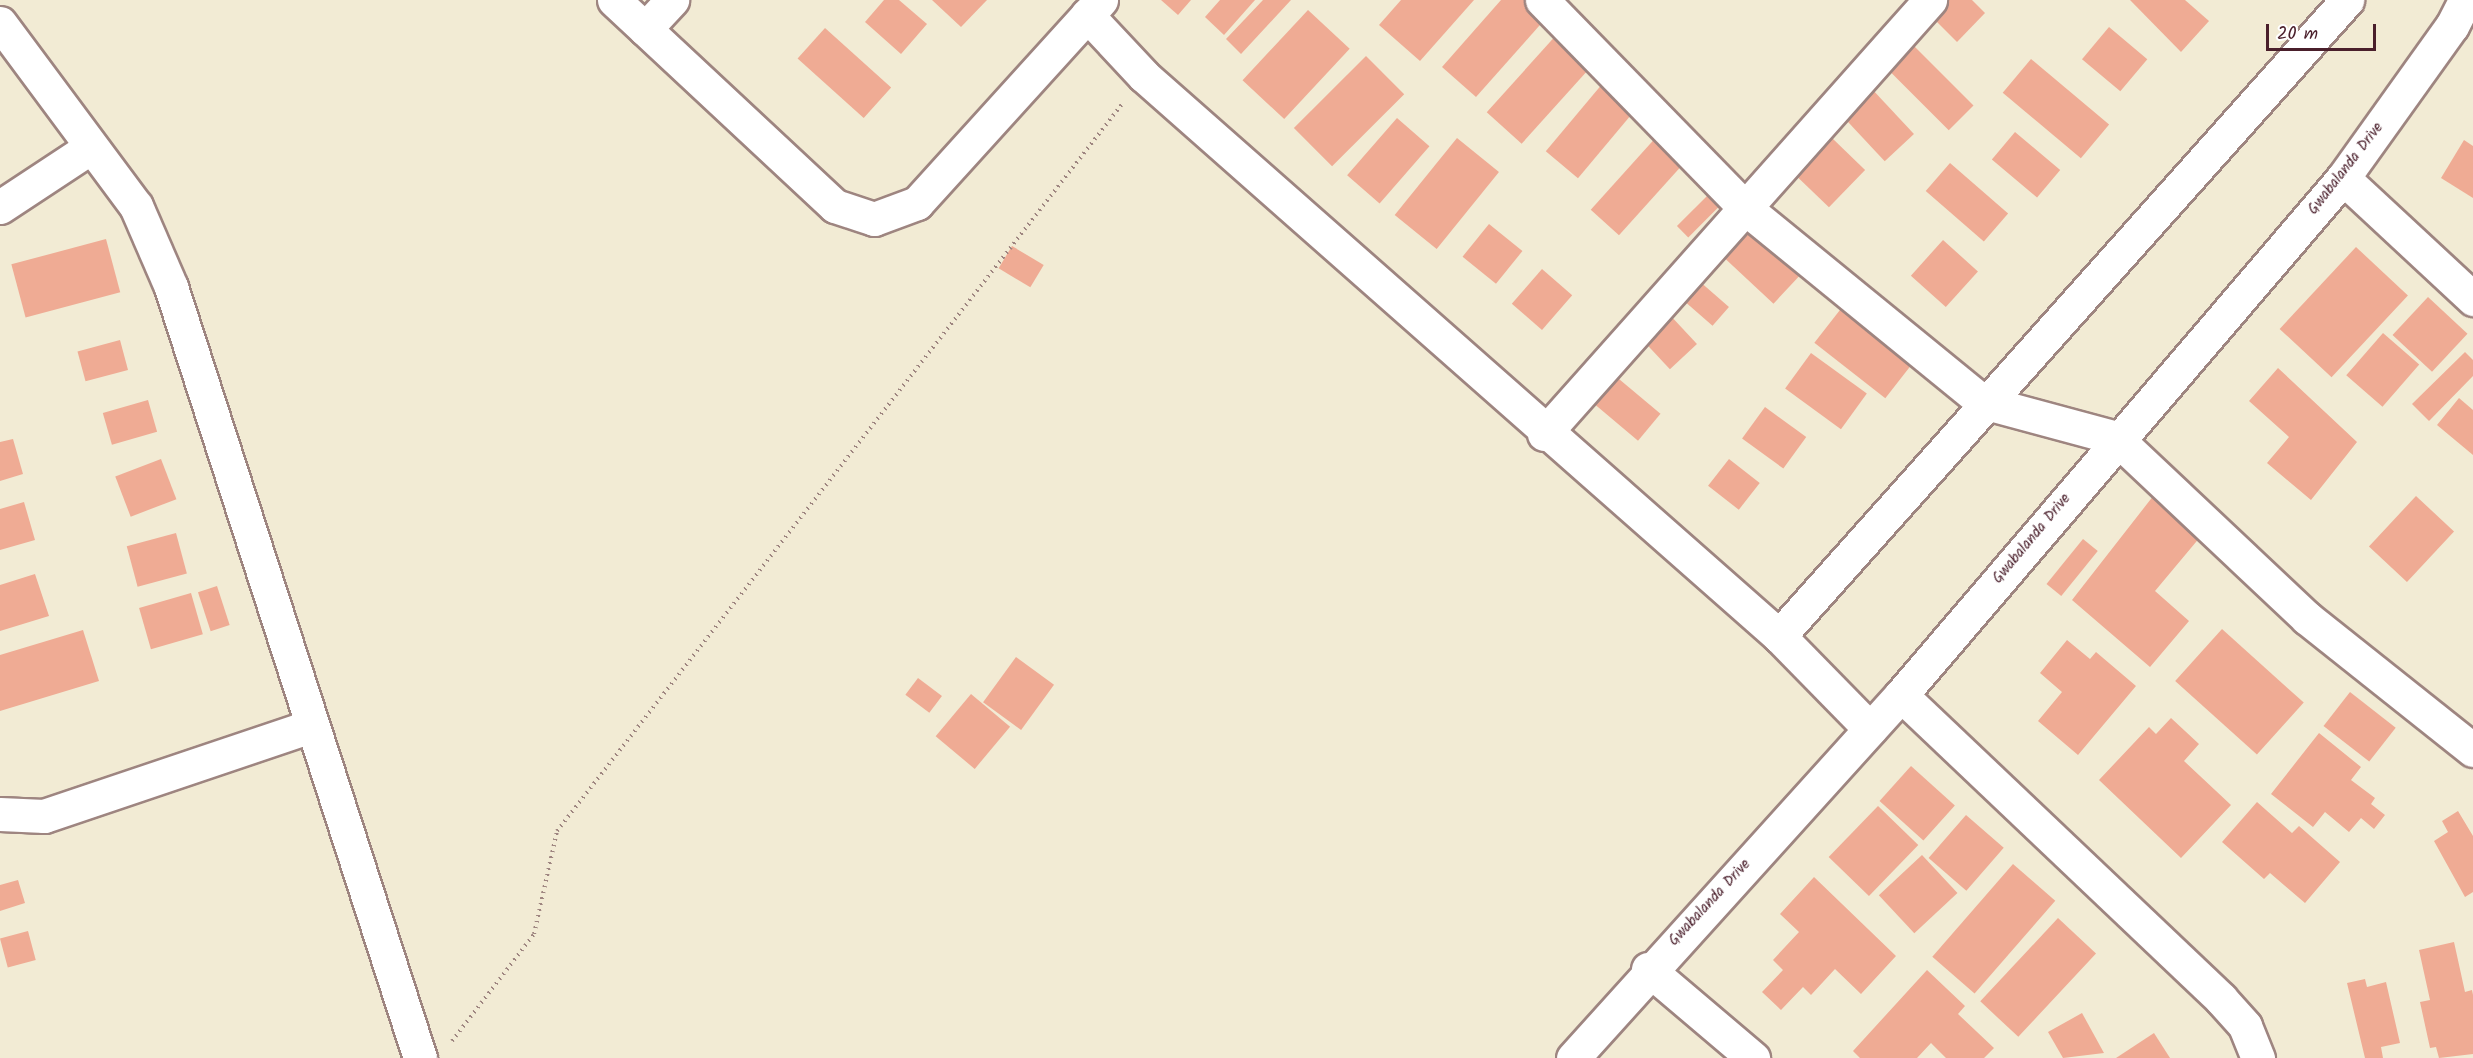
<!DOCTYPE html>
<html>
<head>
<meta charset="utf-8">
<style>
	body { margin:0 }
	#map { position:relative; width:2473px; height:1058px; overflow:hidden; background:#f2ebd4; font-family:Kalam,sans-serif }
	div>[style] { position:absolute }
	.building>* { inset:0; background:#efab94; transform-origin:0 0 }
	.path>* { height:4px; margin-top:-2px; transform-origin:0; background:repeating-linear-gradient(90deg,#9e8580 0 1.5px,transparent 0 6px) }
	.roads { filter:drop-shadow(2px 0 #9e8580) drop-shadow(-2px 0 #9e8580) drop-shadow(0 2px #9e8580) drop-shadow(0 -2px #9e8580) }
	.street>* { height:33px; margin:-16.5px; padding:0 16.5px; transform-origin:16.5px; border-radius:16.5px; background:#fff }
	.secondary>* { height:33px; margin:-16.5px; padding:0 16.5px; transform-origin:16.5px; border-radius:16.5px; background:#fff }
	span { translate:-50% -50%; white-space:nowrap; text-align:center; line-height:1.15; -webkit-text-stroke:5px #fff; paint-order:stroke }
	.street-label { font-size:15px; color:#4a1f2b }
	.scale { position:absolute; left:2266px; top:24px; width:110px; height:27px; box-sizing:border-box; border:3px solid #4a1f2b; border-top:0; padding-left:8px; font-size:18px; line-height:21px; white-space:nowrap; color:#4a1f2b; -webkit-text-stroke:4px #fff; paint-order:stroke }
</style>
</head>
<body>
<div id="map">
	<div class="building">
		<i style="clip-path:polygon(884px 0,899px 0,927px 24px,901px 54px,865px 22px)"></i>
		<i style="clip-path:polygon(932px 0,987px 0,961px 27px)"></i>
		<i style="clip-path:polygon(1161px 0,1191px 0,1178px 15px)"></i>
		<i style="clip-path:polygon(1220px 0,1255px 0,1224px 35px,1205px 17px)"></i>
		<i style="clip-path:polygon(1263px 0,1291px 0,1241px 54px,1226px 39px)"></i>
		<i style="clip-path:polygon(1401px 0,1474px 0,1420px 61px,1379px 25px)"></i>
		<i style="clip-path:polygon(1501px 0,1528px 0,1547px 17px,1476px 97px,1442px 67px)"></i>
		<i style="clip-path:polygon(1947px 0,1972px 0,1985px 13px,1957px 42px,1931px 16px)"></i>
		<i style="clip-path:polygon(2130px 0,2185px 0,2209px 21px,2181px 52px)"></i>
		<i style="left:1308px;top:10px;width:57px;height:96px;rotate:43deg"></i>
		<i style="left:2109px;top:27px;width:50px;height:42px;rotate:40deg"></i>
		<i style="left:825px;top:28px;width:89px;height:41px;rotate:42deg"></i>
		<i style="left:1559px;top:32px;width:47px;height:108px;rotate:42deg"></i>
		<i style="left:1912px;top:44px;width:87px;height:35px;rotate:45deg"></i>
		<i style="left:1366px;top:56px;width:54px;height:102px;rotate:45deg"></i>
		<i style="left:2031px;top:59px;width:102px;height:44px;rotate:40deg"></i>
		<i style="left:1603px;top:83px;width:42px;height:89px;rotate:40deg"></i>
		<i style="left:1871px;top:88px;width:63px;height:40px;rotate:47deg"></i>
		<i style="left:1397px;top:118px;width:43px;height:76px;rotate:41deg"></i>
		<i style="left:2015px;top:132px;width:59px;height:36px;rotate:40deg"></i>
		<i style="left:1659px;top:134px;width:38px;height:102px;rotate:42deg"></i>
		<i style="left:1457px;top:138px;width:54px;height:99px;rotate:39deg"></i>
		<i style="left:1832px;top:138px;width:46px;height:52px;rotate:44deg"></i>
		<i style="clip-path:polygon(2464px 140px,2473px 146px,2473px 198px,2441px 178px)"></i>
		<i style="left:1950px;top:163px;width:77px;height:37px;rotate:41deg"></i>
		<i style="left:1713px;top:190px;width:16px;height:51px;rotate:45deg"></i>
		<i style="left:1753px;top:223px;width:70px;height:45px;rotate:43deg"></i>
		<i style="left:1489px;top:224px;width:43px;height:42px;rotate:39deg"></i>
		<i style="left:106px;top:239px;width:55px;height:98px;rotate:75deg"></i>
		<i style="left:1943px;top:240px;width:47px;height:48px;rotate:42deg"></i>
		<i style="left:1012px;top:246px;width:37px;height:26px;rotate:31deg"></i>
		<i style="left:2356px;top:247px;width:71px;height:112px;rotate:43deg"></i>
		<i style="left:1542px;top:269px;width:40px;height:46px;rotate:41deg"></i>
		<i style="left:1698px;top:280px;width:41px;height:25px;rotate:41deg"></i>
		<i style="left:2428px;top:297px;width:54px;height:52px;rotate:43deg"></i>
		<i style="left:1847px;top:301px;width:90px;height:53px;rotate:38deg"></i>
		<i style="left:1669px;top:314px;width:41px;height:37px;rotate:47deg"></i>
		<i style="left:2383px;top:333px;width:48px;height:56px;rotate:41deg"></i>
		<i style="left:120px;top:340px;width:31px;height:44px;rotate:75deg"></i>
		<i style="clip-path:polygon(2465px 352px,2473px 360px,2473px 376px,2429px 421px,2412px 404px)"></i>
		<i style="left:1811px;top:353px;width:69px;height:44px;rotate:36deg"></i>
		<i style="clip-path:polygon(2278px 368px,2357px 442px,2311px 500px,2267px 463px,2289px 437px,2249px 401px)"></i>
		<i style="left:1613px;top:374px;width:62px;height:35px;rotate:40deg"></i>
		<i style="clip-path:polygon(2459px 398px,2473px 410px,2473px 455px,2437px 425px)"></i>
		<i style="left:148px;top:400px;width:33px;height:47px;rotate:74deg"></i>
		<i style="left:1765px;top:407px;width:51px;height:39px;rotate:36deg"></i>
		<i style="clip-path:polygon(13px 439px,23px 474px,0 481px,0 442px)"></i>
		<i style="left:161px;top:459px;width:43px;height:49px;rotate:69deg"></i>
		<i style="left:1729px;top:459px;width:39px;height:34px;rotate:38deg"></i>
		<i style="clip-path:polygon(2154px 495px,2201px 536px,2155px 591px,2189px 621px,2150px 667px,2072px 600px)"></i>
		<i style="left:2416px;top:496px;width:52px;height:69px;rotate:43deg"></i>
		<i style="clip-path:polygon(24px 502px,35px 540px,0 550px,0 509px)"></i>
		<i style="left:176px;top:533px;width:42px;height:51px;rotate:75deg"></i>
		<i style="left:2083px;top:539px;width:19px;height:58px;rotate:39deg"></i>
		<i style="clip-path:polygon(35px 574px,49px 616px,0 631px,0 585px)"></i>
		<i style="left:217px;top:586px;width:41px;height:20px;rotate:72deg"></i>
		<i style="left:191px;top:593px;width:43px;height:54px;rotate:74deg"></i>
		<i style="left:2222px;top:629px;width:110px;height:70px;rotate:42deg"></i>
		<i style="clip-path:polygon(83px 630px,99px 681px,0 711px,0 655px)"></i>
		<i style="clip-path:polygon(2067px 640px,2090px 659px,2096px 652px,2136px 686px,2078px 755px,2038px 721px,2062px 692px,2040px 673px)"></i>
		<i style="left:1016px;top:657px;width:47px;height:56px;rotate:36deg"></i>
		<i style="left:918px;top:678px;width:30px;height:21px;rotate:37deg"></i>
		<i style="left:2350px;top:692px;width:58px;height:43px;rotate:38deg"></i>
		<i style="left:971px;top:694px;width:51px;height:55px;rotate:40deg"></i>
		<i style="clip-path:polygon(2171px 718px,2199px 744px,2184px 761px,2231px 805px,2181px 858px,2099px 780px,2149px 727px,2156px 734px)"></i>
		<i style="clip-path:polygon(2319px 733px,2361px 767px,2351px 780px,2375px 798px,2371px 804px,2385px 815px,2374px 829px,2361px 818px,2349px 832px,2325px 812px,2313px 827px,2271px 794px)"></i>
		<i style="left:1911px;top:766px;width:59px;height:47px;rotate:42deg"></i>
		<i style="clip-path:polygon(2257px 802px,2292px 833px,2299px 826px,2340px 862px,2305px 903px,2270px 873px,2264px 879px,2222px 842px)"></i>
		<i style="left:1878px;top:806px;width:56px;height:71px;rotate:44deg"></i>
		<i style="clip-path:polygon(2458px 811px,2473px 836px,2473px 892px,2465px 897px,2434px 841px,2448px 832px,2442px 821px)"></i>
		<i style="left:1966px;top:815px;width:50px;height:57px;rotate:41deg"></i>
		<i style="left:1922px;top:855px;width:52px;height:59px;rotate:47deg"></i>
		<i style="left:2013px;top:864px;width:56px;height:123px;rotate:41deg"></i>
		<i style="clip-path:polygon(1814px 877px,1896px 956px,1861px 994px,1835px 969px,1811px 995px,1803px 987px,1781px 1010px,1762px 992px,1783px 970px,1773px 960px,1799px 932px,1780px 914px)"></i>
		<i style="clip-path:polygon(18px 880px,25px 903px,0 911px,0 885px)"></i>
		<i style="left:2058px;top:918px;width:52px;height:114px;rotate:43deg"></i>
		<i style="left:28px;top:931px;width:30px;height:29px;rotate:75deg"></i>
		<i style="clip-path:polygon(2454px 942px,2465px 992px,2472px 990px,2473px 995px,2473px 1054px,2439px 1058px,2436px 1047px,2430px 1048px,2420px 1002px,2430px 1000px,2419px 950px)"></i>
		<i style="clip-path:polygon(1927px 970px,1965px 1006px,1958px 1014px,1994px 1048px,1984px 1058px,1946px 1058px,1931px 1043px,1917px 1058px,1860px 1058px,1853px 1051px)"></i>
		<i style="clip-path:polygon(2365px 979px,2367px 987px,2386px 982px,2400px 1043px,2381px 1047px,2383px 1058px,2365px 1058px,2347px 983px)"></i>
		<i style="clip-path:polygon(2082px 1013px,2104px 1053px,2063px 1058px,2048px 1032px)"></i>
		<i style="clip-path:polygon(2154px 1033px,2170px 1058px,2116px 1058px)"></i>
	</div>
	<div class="path">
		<i style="left:452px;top:1041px;width:135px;rotate:-52.5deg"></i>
		<i style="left:534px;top:934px;width:106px;rotate:-77.4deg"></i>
		<i style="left:557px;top:831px;width:922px;rotate:-52.14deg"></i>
	</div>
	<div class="roads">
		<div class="street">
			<i style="left:614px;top:0;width:302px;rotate:43deg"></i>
			<i style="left:835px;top:206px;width:41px;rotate:18.4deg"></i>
			<i style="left:874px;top:219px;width:46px;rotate:-20.4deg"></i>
			<i style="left:917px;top:203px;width:274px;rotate:-47.8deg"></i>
			<i style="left:1542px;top:0;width:291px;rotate:45.7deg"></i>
			<i style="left:1745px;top:208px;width:307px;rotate:39.2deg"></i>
			<i style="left:1983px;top:402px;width:138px;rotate:15.1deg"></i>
			<i style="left:2116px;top:438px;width:262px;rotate:43.3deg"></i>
			<i style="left:2307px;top:618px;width:212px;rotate:38.5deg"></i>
			<i style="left:1087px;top:15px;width:83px;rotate:46.9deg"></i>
			<i style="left:1144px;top:76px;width:847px;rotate:41.41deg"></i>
			<i style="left:0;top:23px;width:228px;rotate:53.4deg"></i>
			<i style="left:136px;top:206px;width:88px;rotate:66.6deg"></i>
			<i style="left:171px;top:287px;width:810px;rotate:72.1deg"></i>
			<i style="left:645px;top:29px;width:40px;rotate:-47deg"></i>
			<i style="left:2343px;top:178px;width:178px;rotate:42.9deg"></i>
			<i style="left:0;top:207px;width:109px;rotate:-33.4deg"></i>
			<i style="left:1544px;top:434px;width:581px;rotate:-48.35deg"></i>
			<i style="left:1901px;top:695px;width:441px;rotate:43.5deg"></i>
			<i style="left:2221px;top:999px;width:36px;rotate:48deg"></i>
			<i style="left:2245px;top:1026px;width:35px;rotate:68deg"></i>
			<i style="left:1870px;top:729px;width:130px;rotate:-134.4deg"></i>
			<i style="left:1779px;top:636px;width:853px;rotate:-48.23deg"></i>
			<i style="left:0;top:814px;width:44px;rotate:2.6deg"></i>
			<i style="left:44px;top:816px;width:283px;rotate:-18.6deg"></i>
			<i style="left:1648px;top:969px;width:138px;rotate:40.3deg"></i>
		</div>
		<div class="secondary">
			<i style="left:1573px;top:1058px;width:489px;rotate:-47.9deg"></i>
			<i style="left:1901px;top:695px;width:680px;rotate:-49.47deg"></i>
			<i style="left:2343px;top:178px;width:187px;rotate:-54.4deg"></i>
			<i style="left:2452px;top:26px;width:29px;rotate:-63deg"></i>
		</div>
	</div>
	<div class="street-label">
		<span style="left:2346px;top:169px;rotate:-52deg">Gwabalanda Drive</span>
		<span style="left:2032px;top:539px;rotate:-50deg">Gwabalanda Drive</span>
		<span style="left:1710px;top:903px;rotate:-47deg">Gwabalanda Drive</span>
	</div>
	<div class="scale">20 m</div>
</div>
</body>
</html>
